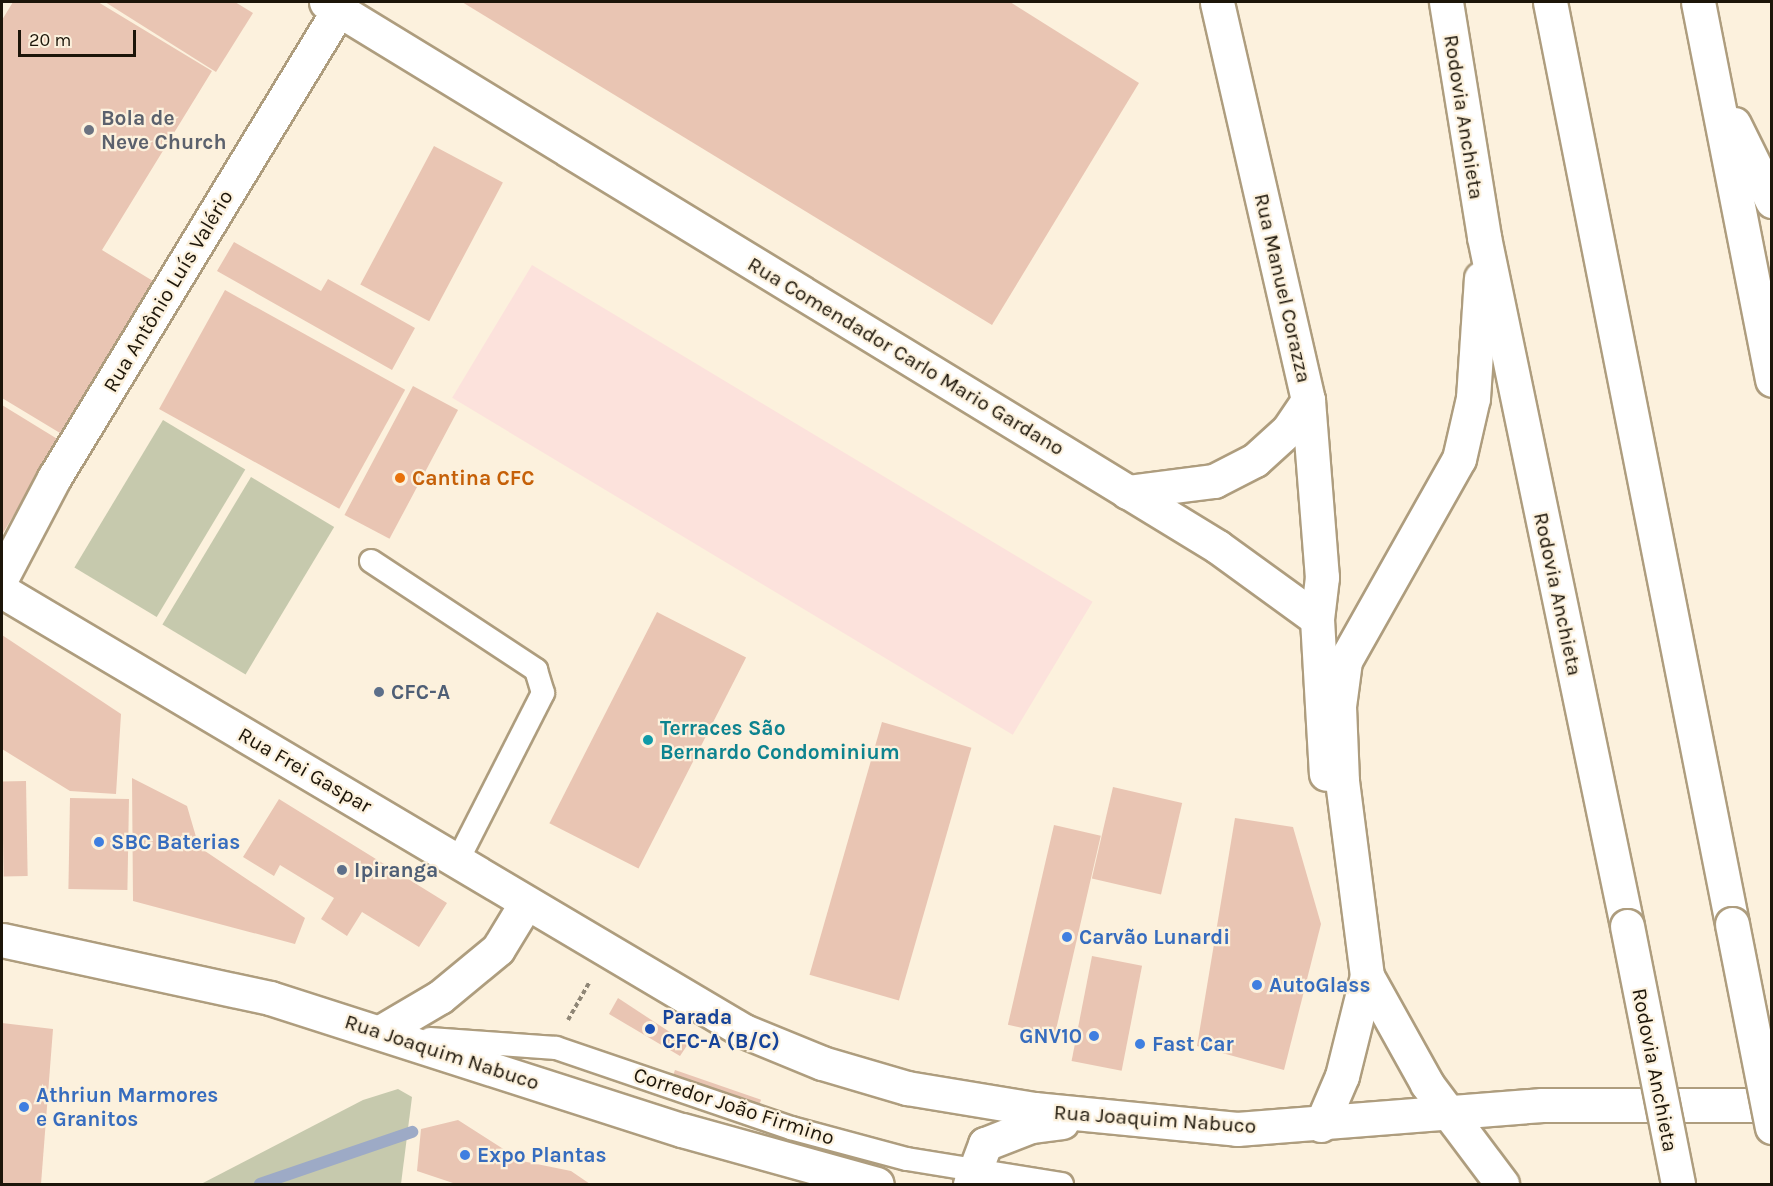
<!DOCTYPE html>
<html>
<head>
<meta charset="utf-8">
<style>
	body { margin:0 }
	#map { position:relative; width:1773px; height:1186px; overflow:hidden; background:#fcf1dd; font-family:Karla,sans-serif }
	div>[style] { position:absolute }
	.industrial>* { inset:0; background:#fce2dc; transform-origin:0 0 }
	.green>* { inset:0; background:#c6c9ad; transform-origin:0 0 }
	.stream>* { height:12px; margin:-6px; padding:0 6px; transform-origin:6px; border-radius:6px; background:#9daac6 }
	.building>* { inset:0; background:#e9c5b3; transform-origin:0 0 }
	.path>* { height:4px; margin-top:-2px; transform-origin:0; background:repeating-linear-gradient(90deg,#8f8676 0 4.5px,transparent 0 7.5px) }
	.roads { filter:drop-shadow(2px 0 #ae9d7e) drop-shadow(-2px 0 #ae9d7e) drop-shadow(0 2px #ae9d7e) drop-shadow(0 -2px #ae9d7e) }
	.service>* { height:22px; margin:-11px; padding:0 11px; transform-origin:11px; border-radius:11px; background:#fff }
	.minor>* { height:33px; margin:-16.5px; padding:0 16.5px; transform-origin:16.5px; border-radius:16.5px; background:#fff }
	.primary>* { height:33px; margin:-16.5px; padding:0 16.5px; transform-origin:16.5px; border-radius:16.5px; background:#fff }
	.trunk>* { height:33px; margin:-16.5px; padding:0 16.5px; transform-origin:16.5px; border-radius:16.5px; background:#fff }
	.motorway>* { height:33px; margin:-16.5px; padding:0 16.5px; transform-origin:16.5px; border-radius:16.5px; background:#fff }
	.bridges { filter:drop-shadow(2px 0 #ae9d7e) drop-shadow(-2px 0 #ae9d7e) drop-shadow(0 2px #ae9d7e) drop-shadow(0 -2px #ae9d7e) }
	.motorway-bridge>* { height:33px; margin:-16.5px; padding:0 16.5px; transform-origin:16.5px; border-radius:16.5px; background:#fff }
	.dots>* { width:16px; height:16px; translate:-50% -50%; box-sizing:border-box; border:3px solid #fcf1dd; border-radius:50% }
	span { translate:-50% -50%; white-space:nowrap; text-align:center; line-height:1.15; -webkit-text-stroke:4.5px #fcf1dd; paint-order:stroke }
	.street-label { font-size:21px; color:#1c1509 }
	.worship-label { font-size:21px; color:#5b616d; font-weight:700 }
	.left { translate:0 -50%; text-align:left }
	.food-label { font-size:21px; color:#c56008; font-weight:700 }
	.service-label { font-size:21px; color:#4e5e75; font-weight:700 }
	.culture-label { font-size:21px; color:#0d838f; font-weight:700 }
	.shop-label { font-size:21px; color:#366cbe; font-weight:700 }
	.right { translate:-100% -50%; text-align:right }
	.transit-label { font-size:21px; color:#164399; font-weight:700 }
	.frame { position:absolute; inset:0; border:3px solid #1c1509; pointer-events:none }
	.scale { position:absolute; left:18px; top:30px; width:118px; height:27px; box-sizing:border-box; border:3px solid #1c1509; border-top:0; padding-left:8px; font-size:18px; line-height:21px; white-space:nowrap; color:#1c1509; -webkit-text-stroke:4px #fcf1dd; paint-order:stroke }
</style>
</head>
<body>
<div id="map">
	<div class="industrial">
		<i style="left:532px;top:265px;width:654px;height:155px;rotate:31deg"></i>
	</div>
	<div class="green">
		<i style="left:163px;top:420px;width:96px;height:172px;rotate:31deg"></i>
		<i style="left:251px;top:477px;width:97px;height:172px;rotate:31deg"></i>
		<i style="clip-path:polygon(398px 1089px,412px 1097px,401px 1184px,201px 1184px,363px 1100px)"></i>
	</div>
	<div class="stream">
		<i style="left:260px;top:1184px;width:161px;rotate:-18.9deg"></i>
	</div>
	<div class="building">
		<i style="clip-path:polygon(13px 2px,98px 2px,212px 71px,102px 250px,153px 281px,60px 433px,2px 398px,2px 20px)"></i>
		<i style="clip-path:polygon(105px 2px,235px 2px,253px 13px,216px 72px)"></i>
		<i style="clip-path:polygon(462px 2px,1010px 2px,1139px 83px,992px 325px)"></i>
		<i style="left:434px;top:146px;width:78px;height:157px;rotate:28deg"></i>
		<i style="clip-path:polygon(234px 242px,321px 291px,328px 279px,415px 328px,392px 370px,217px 271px)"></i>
		<i style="left:225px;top:290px;width:206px;height:136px;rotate:29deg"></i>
		<i style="left:413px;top:386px;width:51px;height:146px;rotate:28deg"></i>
		<i style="clip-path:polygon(2px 405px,59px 440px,3px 533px,2px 532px)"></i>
		<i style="left:657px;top:612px;width:100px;height:237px;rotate:27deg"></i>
		<i style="clip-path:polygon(2px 635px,121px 714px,116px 794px,70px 791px,2px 749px)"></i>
		<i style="left:882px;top:722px;width:93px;height:263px;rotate:16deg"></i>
		<i style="clip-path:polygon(132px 778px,187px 806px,199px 847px,305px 918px,295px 944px,133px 901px)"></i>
		<i style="left:26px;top:781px;width:95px;height:24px;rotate:89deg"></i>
		<i style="left:1113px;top:787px;width:71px;height:94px;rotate:13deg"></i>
		<i style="left:70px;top:798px;width:59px;height:91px;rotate:1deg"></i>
		<i style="clip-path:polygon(279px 799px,447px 903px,419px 947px,362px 912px,347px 936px,321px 919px,334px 898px,280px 865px,274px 876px,243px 857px)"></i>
		<i style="clip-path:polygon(1235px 818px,1293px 827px,1321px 924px,1284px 1070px,1197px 1046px)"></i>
		<i style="left:1054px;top:825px;width:48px;height:205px;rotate:13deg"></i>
		<i style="left:1092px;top:956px;width:51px;height:107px;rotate:11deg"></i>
		<i style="clip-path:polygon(618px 998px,688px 1044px,680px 1056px,609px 1014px)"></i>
		<i style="clip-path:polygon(2px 1023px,53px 1029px,41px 1184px,2px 1184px)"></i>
		<i style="left:675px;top:1070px;width:91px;height:14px;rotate:19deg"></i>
		<i style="clip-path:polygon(458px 1120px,522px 1161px,571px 1171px,590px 1184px,456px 1184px,417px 1171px,421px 1129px)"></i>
	</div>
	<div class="path">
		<i style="left:568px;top:1020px;width:43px;rotate:-60.4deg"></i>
	</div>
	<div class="roads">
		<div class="service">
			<i style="left:371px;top:561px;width:198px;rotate:33.4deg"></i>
			<i style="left:536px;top:670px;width:24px;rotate:73deg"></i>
			<i style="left:543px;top:693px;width:187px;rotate:117deg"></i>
			<i style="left:430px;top:1039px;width:126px;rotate:4.1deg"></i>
			<i style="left:556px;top:1048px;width:248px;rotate:18.8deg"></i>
			<i style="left:791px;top:1128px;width:120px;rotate:15deg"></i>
			<i style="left:907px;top:1159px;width:157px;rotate:9.2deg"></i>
		</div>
		<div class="minor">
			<i style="left:326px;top:2px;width:1045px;rotate:31.42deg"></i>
			<i style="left:1218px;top:547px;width:122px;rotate:36deg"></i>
			<i style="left:1317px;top:619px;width:155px;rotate:86.7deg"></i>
			<i style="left:1308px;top:400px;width:178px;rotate:85.5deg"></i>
			<i style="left:1322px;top:577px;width:42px;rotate:96.8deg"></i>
			<i style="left:1127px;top:492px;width:88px;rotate:-7.2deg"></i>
			<i style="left:1214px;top:481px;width:46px;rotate:-27.1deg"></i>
			<i style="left:1255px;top:460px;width:45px;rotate:-42.3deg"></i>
			<i style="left:1288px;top:430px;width:36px;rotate:-56deg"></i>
			<i style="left:1308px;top:400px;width:408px;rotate:-102.9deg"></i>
			<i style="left:2px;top:577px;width:112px;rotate:-62.3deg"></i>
			<i style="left:54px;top:478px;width:549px;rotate:-58.71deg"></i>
		</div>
		<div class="primary">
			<i style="left:2px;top:591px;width:863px;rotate:30.67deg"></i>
			<i style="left:744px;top:1031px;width:84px;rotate:22.3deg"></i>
			<i style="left:822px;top:1063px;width:89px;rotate:16.4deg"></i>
			<i style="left:907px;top:1088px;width:129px;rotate:9.4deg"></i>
			<i style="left:1034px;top:1109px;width:204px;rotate:5.6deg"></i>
			<i style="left:1237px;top:1129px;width:306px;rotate:-4.5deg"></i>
			<i style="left:1542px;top:1105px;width:230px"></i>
			<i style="left:2px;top:940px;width:274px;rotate:12.2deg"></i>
			<i style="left:270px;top:998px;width:433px;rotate:17.8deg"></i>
			<i style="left:682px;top:1130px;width:202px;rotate:15.5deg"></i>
			<i style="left:382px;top:1031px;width:67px;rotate:-30.4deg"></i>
			<i style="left:440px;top:997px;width:75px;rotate:-39.6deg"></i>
			<i style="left:498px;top:949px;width:54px;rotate:-58.7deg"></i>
			<i style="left:970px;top:1184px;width:43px;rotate:-69.4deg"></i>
			<i style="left:985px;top:1144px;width:49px;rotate:-21.4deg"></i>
			<i style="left:1031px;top:1126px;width:31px;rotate:-7deg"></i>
		</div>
		<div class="trunk">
			<i style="left:1698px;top:2px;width:385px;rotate:78.9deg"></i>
			<i style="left:1734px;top:124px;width:86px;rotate:63.7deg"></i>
		</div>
		<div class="motorway">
			<i style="left:1446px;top:2px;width:238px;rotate:80.8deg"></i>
			<i style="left:1484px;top:237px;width:704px;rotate:78.27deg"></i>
			<i style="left:1550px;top:2px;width:940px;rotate:78.83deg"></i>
			<i style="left:1367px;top:976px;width:124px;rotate:60.9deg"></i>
			<i style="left:1427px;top:1084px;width:125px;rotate:53.1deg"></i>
			<i style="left:1321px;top:1125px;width:53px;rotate:-66.8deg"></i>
			<i style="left:1342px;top:1076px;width:103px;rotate:-76deg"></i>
			<i style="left:1367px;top:976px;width:197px;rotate:-97.3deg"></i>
			<i style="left:1342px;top:781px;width:75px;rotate:-92.3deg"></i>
			<i style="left:1339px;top:706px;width:45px;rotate:-82.4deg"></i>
			<i style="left:1345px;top:661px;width:232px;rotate:-60.6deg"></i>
			<i style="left:1459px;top:459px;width:63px;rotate:-77.1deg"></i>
			<i style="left:1473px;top:398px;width:120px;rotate:-86.2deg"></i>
		</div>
	</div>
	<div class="bridges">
		<div class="motorway-bridge">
			<i style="left:1732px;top:924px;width:207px;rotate:78.9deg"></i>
			<i style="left:1627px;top:926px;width:263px;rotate:78.8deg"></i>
		</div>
	</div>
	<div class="dots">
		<i style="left:89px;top:130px;background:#6b7280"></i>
		<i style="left:400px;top:478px;background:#e8710a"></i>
		<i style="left:379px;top:692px;background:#5c6f8a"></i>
		<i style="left:648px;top:740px;background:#0f9aa8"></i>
		<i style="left:99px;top:842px;background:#3f7fe0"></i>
		<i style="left:342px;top:870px;background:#5c6f8a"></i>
		<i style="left:1067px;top:937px;background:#3f7fe0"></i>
		<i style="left:1257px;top:985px;background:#3f7fe0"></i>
		<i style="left:650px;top:1029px;background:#1a4fb4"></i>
		<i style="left:1094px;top:1036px;background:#3f7fe0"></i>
		<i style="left:1140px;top:1044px;background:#3f7fe0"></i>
		<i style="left:24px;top:1107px;background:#3f7fe0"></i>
		<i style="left:465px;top:1155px;background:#3f7fe0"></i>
	</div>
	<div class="street-label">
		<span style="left:1464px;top:117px;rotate:81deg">Rodovia Anchieta</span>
		<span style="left:1283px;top:288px;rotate:77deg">Rua Manuel Corazza</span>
		<span style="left:168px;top:291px;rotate:-59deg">Rua Antônio Luís Valério</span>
		<span style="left:906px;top:356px;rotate:31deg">Rua Comendador Carlo Mario Gardano</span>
		<span style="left:1558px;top:594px;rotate:78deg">Rodovia Anchieta</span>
		<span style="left:305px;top:770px;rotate:30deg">Rua Frei Gaspar</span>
		<span style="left:442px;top:1052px;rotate:18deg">Rua Joaquim Nabuco</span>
		<span style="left:1655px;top:1070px;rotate:79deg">Rodovia Anchieta</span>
		<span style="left:734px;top:1106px;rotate:18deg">Corredor João Firmino</span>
		<span style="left:1155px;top:1119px;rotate:4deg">Rua Joaquim Nabuco</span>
	</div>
	<div class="worship-label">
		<span class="left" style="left:101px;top:130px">Bola de<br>Neve Church</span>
	</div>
	<div class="food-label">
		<span class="left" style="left:412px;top:478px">Cantina CFC</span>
	</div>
	<div class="service-label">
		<span class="left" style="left:391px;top:692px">CFC-A</span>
		<span class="left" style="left:354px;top:870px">Ipiranga</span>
	</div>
	<div class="culture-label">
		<span class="left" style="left:660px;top:740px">Terraces São<br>Bernardo Condominium</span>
	</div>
	<div class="shop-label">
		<span class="left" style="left:111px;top:842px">SBC Baterias</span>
		<span class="left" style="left:1079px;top:937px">Carvão Lunardi</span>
		<span class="left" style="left:1269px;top:985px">AutoGlass</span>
		<span class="right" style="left:1082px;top:1036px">GNV10</span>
		<span class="left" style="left:1152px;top:1044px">Fast Car</span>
		<span class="left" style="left:36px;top:1107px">Athriun Marmores<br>e Granitos</span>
		<span class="left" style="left:477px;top:1155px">Expo Plantas</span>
	</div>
	<div class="transit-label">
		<span class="left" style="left:662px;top:1029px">Parada<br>CFC-A (B/C)</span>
	</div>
	<div class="frame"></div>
	<div class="scale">20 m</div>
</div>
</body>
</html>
